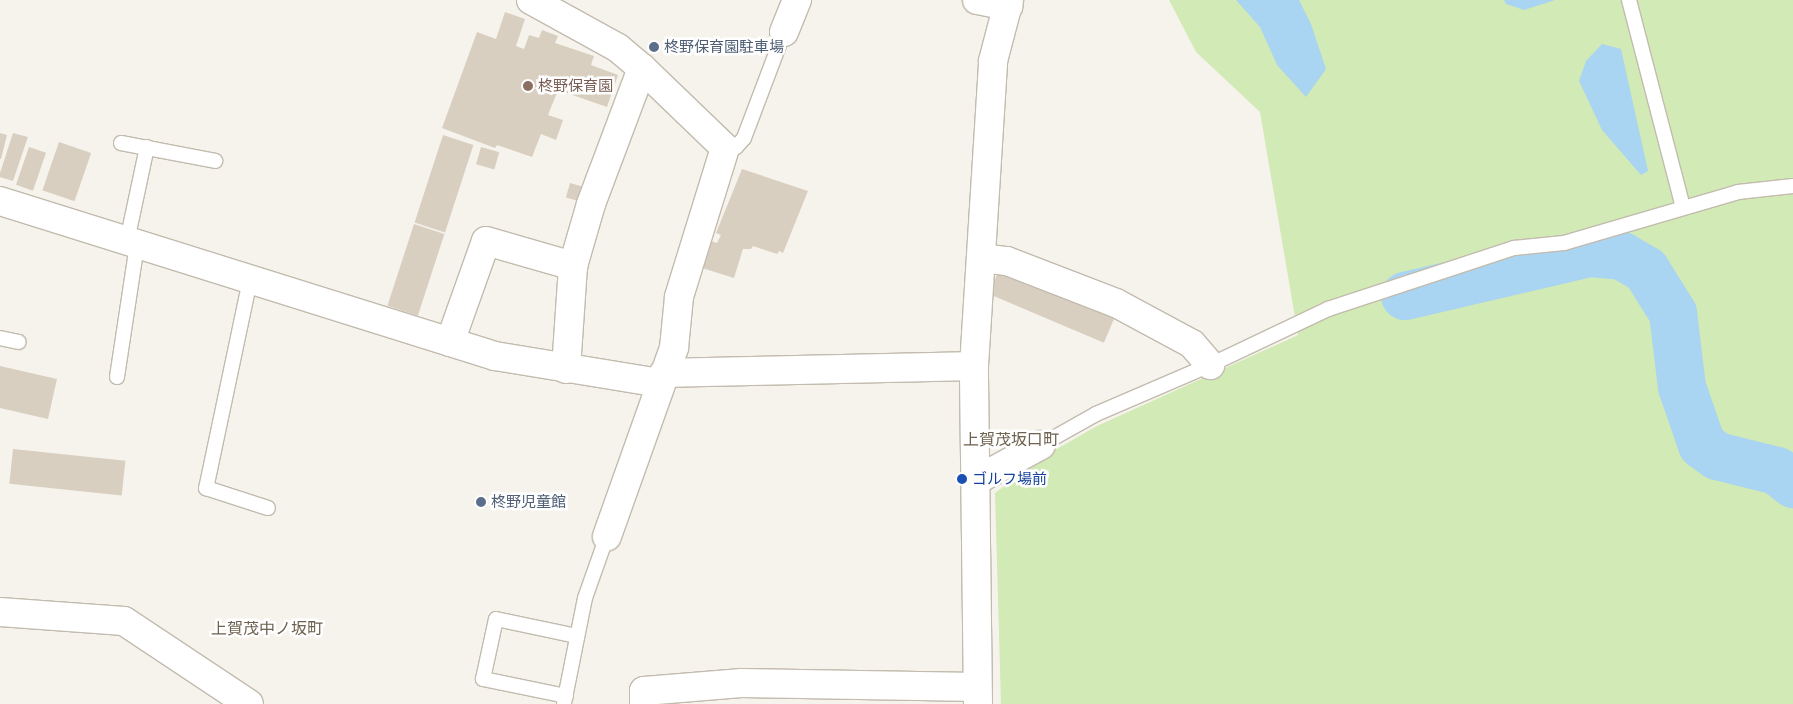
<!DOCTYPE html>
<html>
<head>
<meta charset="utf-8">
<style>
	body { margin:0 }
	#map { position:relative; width:1793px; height:704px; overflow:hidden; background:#f6f3ec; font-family:Mulish,"Noto Sans JP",sans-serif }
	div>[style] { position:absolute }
	.green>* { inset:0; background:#d2eab5 }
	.water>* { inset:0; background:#a9d4f2 }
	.river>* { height:48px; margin:-24px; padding:0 24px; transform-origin:24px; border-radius:24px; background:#a9d4f2 }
	.building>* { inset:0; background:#d8cfc1; transform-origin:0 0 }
	.roads { filter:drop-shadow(1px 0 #c2bbae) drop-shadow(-1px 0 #c2bbae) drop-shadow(0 1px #c2bbae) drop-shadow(0 -1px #c2bbae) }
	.service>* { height:14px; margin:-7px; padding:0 7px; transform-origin:7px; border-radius:7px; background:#fff }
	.minor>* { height:28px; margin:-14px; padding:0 14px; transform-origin:14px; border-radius:14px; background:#fff }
	.tertiary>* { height:28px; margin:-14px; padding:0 14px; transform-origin:14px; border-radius:14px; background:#fff }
	.dots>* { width:14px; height:14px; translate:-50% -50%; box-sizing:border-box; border:2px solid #fff; border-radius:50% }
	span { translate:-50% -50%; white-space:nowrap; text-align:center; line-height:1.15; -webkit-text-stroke:5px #fff; paint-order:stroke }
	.service-label { font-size:15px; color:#4e5e75 }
	.left { translate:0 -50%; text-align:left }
	.education-label { font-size:15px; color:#785e54 }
	.transit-label { font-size:15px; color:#164399 }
	.neighbourhood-label { font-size:16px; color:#6e6250 }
</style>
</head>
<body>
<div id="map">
	<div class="green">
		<i style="clip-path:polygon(1169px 0,1793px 0,1793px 704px,1001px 704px,995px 493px,1041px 458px,1097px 426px,1298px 335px,1260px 112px,1196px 52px)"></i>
	</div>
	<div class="water">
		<i style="clip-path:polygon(1236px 0,1299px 0,1311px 24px,1326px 69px,1306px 97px,1277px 65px,1260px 27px)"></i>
		<i style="clip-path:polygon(1504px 0,1555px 0,1524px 10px,1506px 4px)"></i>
		<i style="clip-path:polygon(1602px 44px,1621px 49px,1648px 171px,1641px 175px,1602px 130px,1579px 81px,1586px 61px)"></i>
	</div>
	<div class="river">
		<i style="left:1405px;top:296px;width:190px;rotate:-13.1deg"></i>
		<i style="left:1590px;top:253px;width:32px;rotate:5deg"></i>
		<i style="left:1622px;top:256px;width:28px;rotate:30deg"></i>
		<i style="left:1646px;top:270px;width:51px;rotate:57.9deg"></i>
		<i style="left:1673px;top:313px;width:75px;rotate:83.1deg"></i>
		<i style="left:1682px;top:387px;width:61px;rotate:71deg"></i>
		<i style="left:1702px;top:445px;width:19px;rotate:36deg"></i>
		<i style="left:1717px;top:456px;width:62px;rotate:14deg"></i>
		<i style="left:1777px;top:471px;width:21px;rotate:39deg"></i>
	</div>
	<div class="building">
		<i style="clip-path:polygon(505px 12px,525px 19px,516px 46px,524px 49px,529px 35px,539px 38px,542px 30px,558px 36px,555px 43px,594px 56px,591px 65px,618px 75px,607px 107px,558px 90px,548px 115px,563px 120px,556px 140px,541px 134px,532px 157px,497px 145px,495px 148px,442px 128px,477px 32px,496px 39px)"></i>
		<i style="clip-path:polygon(0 133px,7px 135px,1px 159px,0 159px)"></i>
		<i style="clip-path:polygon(13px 133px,28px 137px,13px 181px,0 177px,0 173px)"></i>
		<i style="left:443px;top:135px;width:32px;height:92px;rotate:18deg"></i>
		<i style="left:59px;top:142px;width:34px;height:51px;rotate:19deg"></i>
		<i style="left:29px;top:147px;width:18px;height:40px;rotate:19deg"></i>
		<i style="left:481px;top:147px;width:19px;height:18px;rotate:16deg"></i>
		<i style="clip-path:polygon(742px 169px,808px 191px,783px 253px,779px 251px,777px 254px,753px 246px,751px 249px,743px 249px,734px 278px,699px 267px,708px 240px,717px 243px,721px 235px,716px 233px)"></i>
		<i style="left:570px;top:183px;width:15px;height:15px;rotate:16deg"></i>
		<i style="left:414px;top:224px;width:32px;height:86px;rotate:18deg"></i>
		<i style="left:999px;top:270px;width:125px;height:26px;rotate:23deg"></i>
		<i style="clip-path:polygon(0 366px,57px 379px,48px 419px,0 408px)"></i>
		<i style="left:13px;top:449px;width:113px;height:35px;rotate:6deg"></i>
	</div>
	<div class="roads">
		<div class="service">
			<i style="left:1629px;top:0;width:214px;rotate:75.4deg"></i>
			<i style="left:121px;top:143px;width:96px;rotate:10.8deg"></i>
			<i style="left:725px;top:148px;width:11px;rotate:-5deg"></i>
			<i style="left:736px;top:147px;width:12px;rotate:-48deg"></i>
			<i style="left:744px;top:138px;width:113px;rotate:-69.3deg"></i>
			<i style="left:127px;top:241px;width:96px;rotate:-78deg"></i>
			<i style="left:250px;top:280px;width:213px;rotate:101.9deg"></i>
			<i style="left:206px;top:488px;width:65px;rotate:17.9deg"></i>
			<i style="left:0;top:338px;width:19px;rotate:12deg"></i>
			<i style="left:117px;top:377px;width:134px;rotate:-81.4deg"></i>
			<i style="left:1041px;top:445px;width:63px;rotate:-29.4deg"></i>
			<i style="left:1096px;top:414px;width:124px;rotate:-23.3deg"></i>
			<i style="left:1210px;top:365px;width:131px;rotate:-25.4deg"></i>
			<i style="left:1328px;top:309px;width:196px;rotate:-18.2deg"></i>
			<i style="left:1514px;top:248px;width:50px;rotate:-5.7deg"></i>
			<i style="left:1564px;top:243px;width:181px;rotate:-16.3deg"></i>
			<i style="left:1738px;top:192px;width:55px;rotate:-6.2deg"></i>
			<i style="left:566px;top:696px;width:85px;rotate:-168.4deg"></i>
			<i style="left:483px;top:679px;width:61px;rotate:-77.8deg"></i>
			<i style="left:496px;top:619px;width:83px;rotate:11.9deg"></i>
			<i style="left:564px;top:703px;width:107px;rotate:-78.7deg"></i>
			<i style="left:585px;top:598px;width:66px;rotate:-70.5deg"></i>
		</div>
		<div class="minor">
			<i style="left:531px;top:0;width:99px;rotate:28.9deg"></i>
			<i style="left:618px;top:48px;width:31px;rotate:40deg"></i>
			<i style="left:642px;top:68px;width:115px;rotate:43.9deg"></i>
			<i style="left:725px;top:148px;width:156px;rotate:107.2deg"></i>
			<i style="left:679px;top:297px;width:51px;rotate:95.6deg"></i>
			<i style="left:674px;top:348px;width:200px;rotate:109.6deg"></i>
			<i style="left:977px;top:0;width:32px;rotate:11deg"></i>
			<i style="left:784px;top:32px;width:35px;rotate:-68deg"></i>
			<i style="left:0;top:201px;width:519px;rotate:17.39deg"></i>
			<i style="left:495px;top:356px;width:167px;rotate:9.3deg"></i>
			<i style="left:981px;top:258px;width:26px;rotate:7deg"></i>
			<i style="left:1007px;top:261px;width:117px;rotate:21.1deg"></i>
			<i style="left:1116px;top:303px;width:86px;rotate:28.3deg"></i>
			<i style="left:1192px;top:344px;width:28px;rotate:49deg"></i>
			<i style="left:450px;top:342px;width:107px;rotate:-70.4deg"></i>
			<i style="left:486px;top:241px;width:91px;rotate:16deg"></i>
			<i style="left:566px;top:369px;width:103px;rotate:-86.1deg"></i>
			<i style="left:573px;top:266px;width:65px;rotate:-73.8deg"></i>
			<i style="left:591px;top:204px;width:145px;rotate:-69.4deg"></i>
			<i style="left:664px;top:373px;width:310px;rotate:-1.3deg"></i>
			<i style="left:975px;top:481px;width:75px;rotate:-28.6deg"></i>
			<i style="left:0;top:612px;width:124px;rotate:4.2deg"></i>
			<i style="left:124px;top:621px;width:150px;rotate:33.6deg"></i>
			<i style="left:644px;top:704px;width:13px;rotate:-90deg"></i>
			<i style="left:644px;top:691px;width:98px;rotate:-4.7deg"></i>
			<i style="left:742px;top:683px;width:235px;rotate:1deg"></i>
		</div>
		<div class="tertiary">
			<i style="left:978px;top:704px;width:338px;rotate:-90.7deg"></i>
			<i style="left:974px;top:366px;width:306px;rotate:-86.4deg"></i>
			<i style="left:993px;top:61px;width:63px;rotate:-75.3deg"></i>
		</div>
	</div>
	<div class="dots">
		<i style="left:654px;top:47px;background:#5c6f8a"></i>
		<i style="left:528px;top:86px;background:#8d6e63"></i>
		<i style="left:962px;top:479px;background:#1a4fb4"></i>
		<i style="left:481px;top:502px;background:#5c6f8a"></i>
	</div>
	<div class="service-label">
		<span class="left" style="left:664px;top:47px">柊野保育園駐車場</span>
		<span class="left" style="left:491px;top:502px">柊野児童館</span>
	</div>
	<div class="education-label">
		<span class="left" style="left:538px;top:86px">柊野保育園</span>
	</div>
	<div class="transit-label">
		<span class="left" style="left:972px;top:479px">ゴルフ場前</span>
	</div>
	<div class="neighbourhood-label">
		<span style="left:1011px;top:439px">上賀茂坂口町</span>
		<span style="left:267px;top:628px">上賀茂中ノ坂町</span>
	</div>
</div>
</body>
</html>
